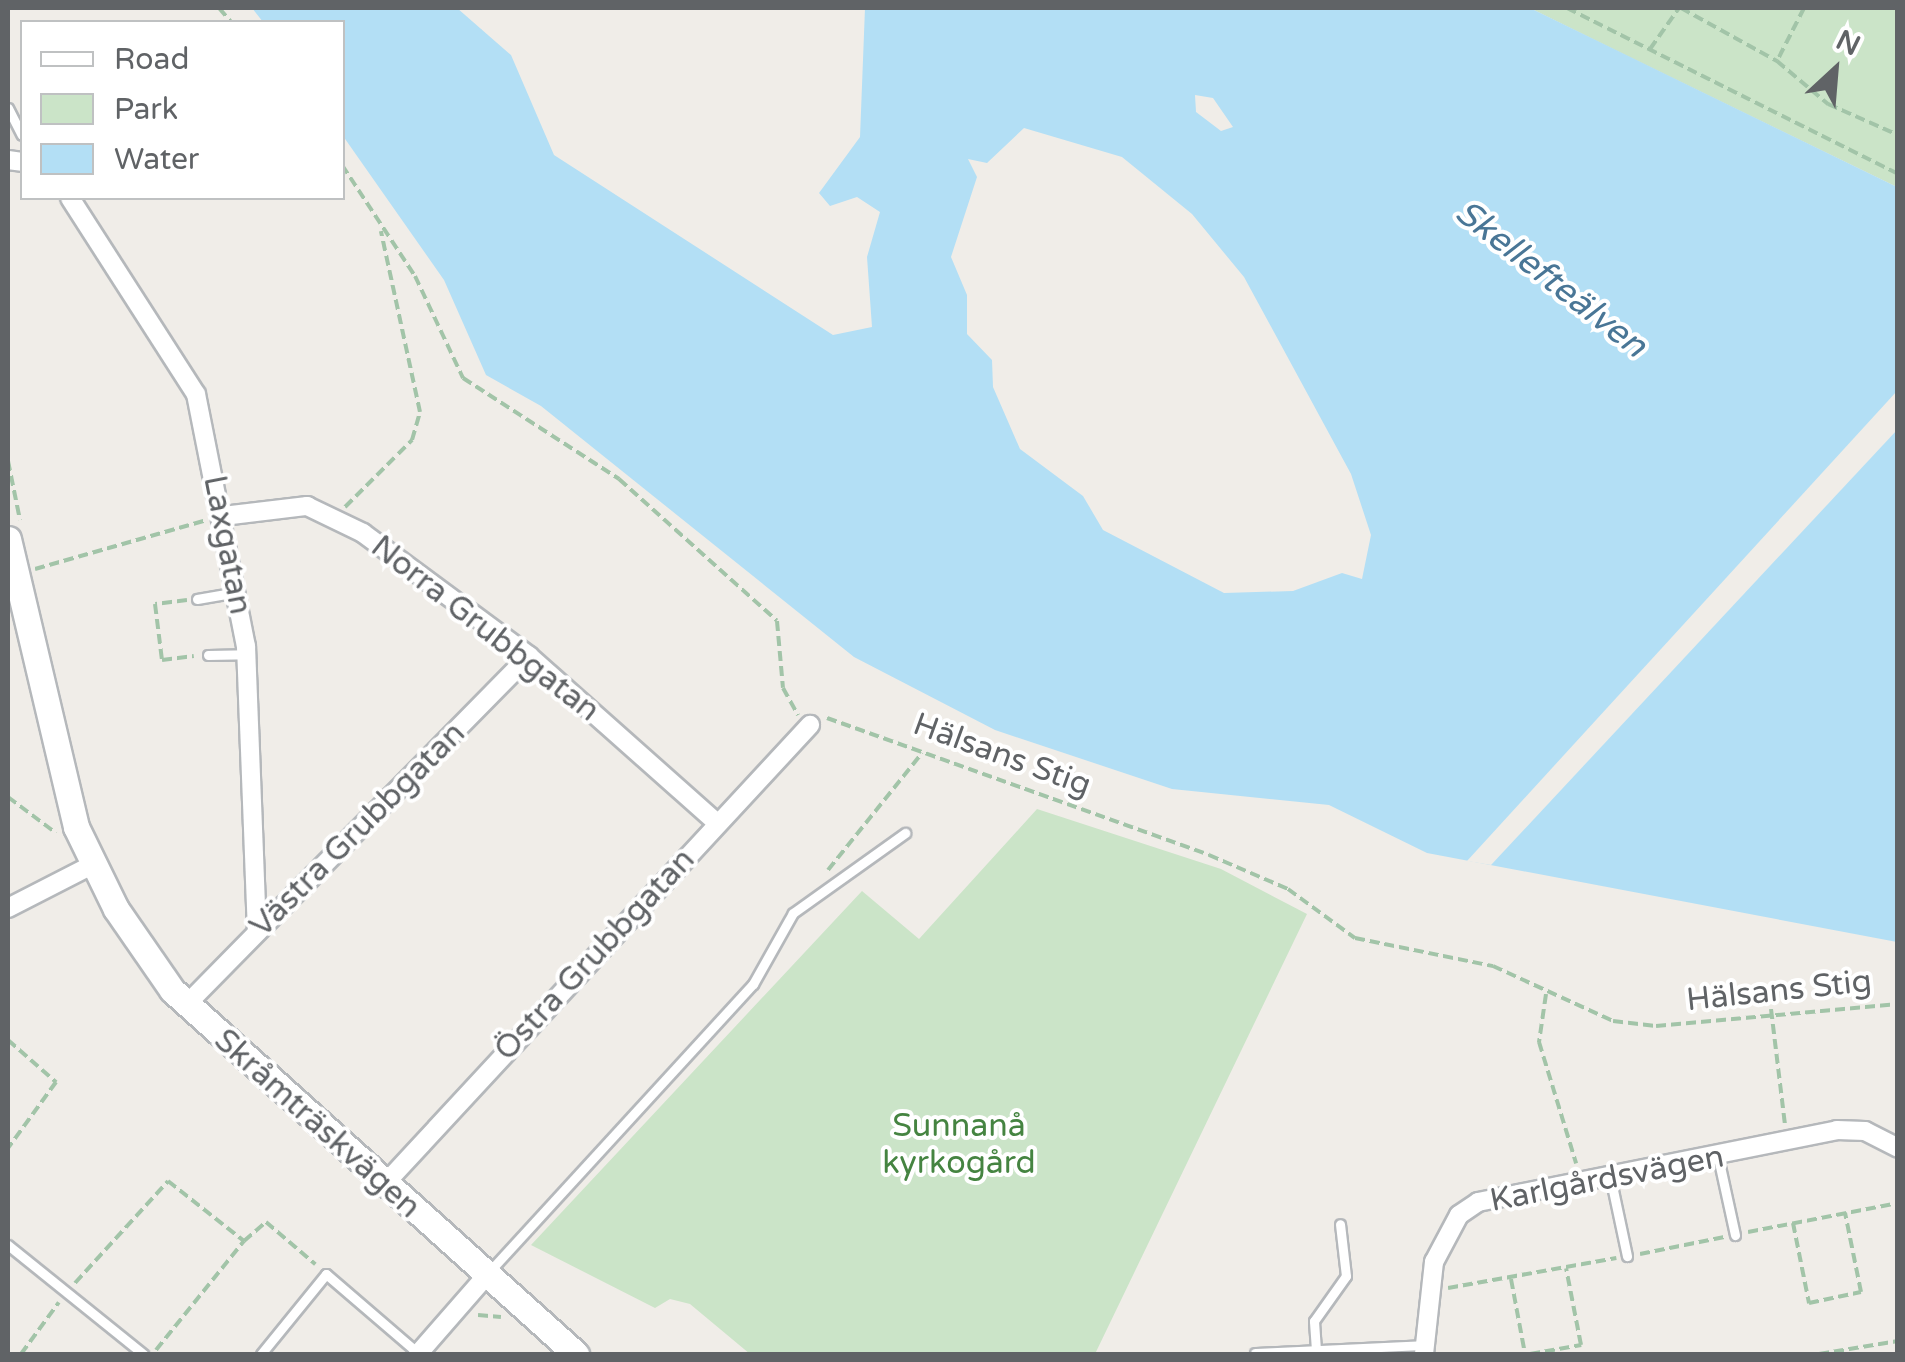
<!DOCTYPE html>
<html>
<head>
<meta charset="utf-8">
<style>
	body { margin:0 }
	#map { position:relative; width:1905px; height:1362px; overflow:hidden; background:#f0ede8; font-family:"Varela Round",sans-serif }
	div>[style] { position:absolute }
	.green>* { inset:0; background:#cbe4c8 }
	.water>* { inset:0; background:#b3dff5 }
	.pier>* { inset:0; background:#f0ede8 }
	.path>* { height:4px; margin-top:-2px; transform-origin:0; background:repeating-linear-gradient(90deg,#a2c4a8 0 10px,transparent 0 15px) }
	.roads { filter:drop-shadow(2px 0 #b5b8bb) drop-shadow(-2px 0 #b5b8bb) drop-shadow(0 2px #b5b8bb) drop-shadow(0 -2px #b5b8bb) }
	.lane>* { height:9px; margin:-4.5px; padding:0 4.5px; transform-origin:4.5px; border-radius:4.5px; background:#fff }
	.street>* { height:18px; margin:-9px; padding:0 9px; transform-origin:9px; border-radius:9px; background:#fff }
	.secondary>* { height:25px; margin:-12.5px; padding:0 12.5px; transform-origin:12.5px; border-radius:12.5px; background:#fff }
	span { translate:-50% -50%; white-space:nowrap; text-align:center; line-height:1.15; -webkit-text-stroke:8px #fff; paint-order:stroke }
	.street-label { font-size:32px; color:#606366 }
	.park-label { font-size:32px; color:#458441 }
	.water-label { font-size:35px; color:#497696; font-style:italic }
	.frame { position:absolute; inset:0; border:10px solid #606366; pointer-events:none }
	.legend { position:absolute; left:20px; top:20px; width:325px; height:180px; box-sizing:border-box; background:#fff; border:2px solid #bfc1c2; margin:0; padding:12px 18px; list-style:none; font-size:30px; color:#606366 }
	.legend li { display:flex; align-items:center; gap:20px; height:50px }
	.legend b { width:50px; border:2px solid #bfc1c2 }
	.north { position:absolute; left:1785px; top:20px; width:100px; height:100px; -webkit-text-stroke:8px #fff; paint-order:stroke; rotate:26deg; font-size:28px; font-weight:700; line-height:40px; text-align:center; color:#606366 }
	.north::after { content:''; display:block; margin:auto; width:35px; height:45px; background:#606366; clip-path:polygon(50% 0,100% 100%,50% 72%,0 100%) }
</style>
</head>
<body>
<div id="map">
	<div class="green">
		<i style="clip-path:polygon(1530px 8px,1897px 8px,1897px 187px,1615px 50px)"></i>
		<i style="clip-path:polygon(1037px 809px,1221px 869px,1307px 914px,1095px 1354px,750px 1354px,690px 1304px,670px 1299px,655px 1308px,531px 1245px,862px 891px,919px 939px)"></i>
	</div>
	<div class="water">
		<i style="clip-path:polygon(evenodd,252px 8px,457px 8px,511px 55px,554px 155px,833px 335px,872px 327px,867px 257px,880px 212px,857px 197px,830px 206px,819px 193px,860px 137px,865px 8px,1530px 8px,1897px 187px,1897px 942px,1427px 853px,1329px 805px,1172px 789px,995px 730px,854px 657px,541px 406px,486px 375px,444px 280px,343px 136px,342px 22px,263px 22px,252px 8px,1195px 95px,1213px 98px,1233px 127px,1221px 131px,1196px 112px,1195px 95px,252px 8px,1024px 128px,1122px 157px,1192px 214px,1244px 277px,1351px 474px,1371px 535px,1362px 579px,1342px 573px,1293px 591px,1224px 593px,1103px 530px,1083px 496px,1020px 449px,993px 387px,992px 360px,967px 334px,967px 295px,951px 257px,977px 177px,968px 159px,987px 163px,1024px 128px)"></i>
	</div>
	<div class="pier">
		<i style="clip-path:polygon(1897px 391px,1897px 430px,1491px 865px,1467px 861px)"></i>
	</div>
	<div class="path">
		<i style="left:219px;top:8px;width:18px;rotate:49deg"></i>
		<i style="left:1567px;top:8px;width:370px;rotate:26.6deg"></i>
		<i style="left:1681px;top:8px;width:110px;rotate:28.9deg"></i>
		<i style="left:1804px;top:8px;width:59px;rotate:117deg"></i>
		<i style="left:1777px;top:61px;width:67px;rotate:40.1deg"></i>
		<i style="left:1828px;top:104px;width:77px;rotate:23.9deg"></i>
		<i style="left:1650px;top:49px;width:50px;rotate:-54.7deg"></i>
		<i style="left:342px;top:165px;width:133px;rotate:56.7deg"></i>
		<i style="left:415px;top:276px;width:113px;rotate:64.8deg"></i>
		<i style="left:463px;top:378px;width:186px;rotate:32.9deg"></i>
		<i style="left:619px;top:479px;width:212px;rotate:41.9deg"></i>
		<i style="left:777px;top:621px;width:67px;rotate:84.9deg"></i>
		<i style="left:783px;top:688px;width:31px;rotate:61deg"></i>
		<i style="left:8px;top:461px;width:60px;rotate:78.5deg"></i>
		<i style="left:345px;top:507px;width:95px;rotate:-45deg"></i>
		<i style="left:412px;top:440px;width:29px;rotate:-74deg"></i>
		<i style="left:420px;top:412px;width:185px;rotate:-102.2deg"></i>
		<i style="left:35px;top:569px;width:176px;rotate:-15.9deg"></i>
		<i style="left:187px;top:600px;width:32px;rotate:173deg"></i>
		<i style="left:155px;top:604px;width:56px;rotate:82.9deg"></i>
		<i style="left:162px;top:660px;width:32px;rotate:-7deg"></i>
		<i style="left:827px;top:718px;width:406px;rotate:19.7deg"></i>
		<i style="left:1209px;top:855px;width:86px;rotate:23.3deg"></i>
		<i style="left:1288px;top:889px;width:83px;rotate:36.2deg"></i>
		<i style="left:1355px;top:938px;width:141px;rotate:11.5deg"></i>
		<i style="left:1493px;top:966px;width:132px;rotate:24.6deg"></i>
		<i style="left:1613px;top:1021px;width:43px;rotate:6.6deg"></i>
		<i style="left:1656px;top:1026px;width:243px;rotate:-5.2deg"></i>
		<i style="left:8px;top:797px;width:60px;rotate:36.9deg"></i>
		<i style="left:828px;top:870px;width:150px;rotate:-51.2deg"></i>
		<i style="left:1546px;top:994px;width:49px;rotate:98.3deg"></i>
		<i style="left:1539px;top:1042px;width:127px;rotate:73deg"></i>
		<i style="left:1771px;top:1009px;width:116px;rotate:83.1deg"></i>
		<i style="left:8px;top:1040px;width:64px;rotate:41.2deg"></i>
		<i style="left:56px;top:1082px;width:82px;rotate:126deg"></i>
		<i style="left:1793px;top:1223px;width:82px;rotate:78.7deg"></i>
		<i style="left:1809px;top:1303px;width:53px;rotate:-11.9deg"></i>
		<i style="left:1861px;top:1292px;width:81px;rotate:-101.4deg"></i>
		<i style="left:1748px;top:1232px;width:153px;rotate:-10.9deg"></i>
		<i style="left:1640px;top:1254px;width:86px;rotate:-11.4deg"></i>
		<i style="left:1511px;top:1279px;width:76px;rotate:79.4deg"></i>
		<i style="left:75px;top:1283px;width:138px;rotate:-47.6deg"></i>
		<i style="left:168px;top:1181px;width:97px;rotate:38.3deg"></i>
		<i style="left:244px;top:1241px;width:29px;rotate:-41deg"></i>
		<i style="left:266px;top:1222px;width:65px;rotate:40.6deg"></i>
		<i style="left:1448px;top:1288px;width:171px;rotate:-10.1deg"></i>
		<i style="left:478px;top:1315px;width:23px;rotate:5deg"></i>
		<i style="left:156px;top:1350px;width:140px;rotate:-51.1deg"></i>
		<i style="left:21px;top:1354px;width:64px;rotate:-53.8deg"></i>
		<i style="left:1530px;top:1354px;width:52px;rotate:-10deg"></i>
		<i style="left:1581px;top:1345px;width:78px;rotate:-101deg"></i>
		<i style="left:1819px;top:1354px;width:80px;rotate:-9.3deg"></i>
	</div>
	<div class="roads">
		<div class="lane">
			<i style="left:8px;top:108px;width:30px;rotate:63deg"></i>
			<i style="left:197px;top:599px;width:41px;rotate:-9.9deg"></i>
			<i style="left:208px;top:655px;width:39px;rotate:-1deg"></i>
			<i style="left:1718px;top:1157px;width:80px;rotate:77.7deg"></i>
			<i style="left:1610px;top:1176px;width:82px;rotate:78deg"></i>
			<i style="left:8px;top:1245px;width:174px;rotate:38.9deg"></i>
			<i style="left:488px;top:1273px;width:392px;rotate:-47.5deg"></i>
			<i style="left:753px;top:984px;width:81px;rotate:-60.6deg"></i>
			<i style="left:793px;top:913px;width:138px;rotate:-35.5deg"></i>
			<i style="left:1316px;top:1350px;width:29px;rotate:-94deg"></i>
			<i style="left:1314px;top:1321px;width:55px;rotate:-54.6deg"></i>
			<i style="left:1346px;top:1276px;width:52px;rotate:-96.6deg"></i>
			<i style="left:1255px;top:1353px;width:168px;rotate:-2.7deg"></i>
			<i style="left:261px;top:1354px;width:103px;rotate:-50.9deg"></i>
			<i style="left:326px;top:1274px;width:123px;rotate:40.7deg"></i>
		</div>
		<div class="street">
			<i style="left:8px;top:160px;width:14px;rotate:8deg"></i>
			<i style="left:70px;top:198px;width:233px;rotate:57.3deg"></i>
			<i style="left:196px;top:394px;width:257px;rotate:78.8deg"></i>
			<i style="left:246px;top:646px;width:286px;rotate:87.8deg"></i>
			<i style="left:223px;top:516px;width:85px;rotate:-6.8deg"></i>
			<i style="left:307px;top:506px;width:62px;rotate:25.7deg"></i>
			<i style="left:363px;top:533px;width:207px;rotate:36.5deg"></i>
			<i style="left:529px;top:656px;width:251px;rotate:41.6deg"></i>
			<i style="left:8px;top:908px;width:97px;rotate:-27.1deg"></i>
			<i style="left:187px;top:1004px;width:488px;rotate:-45.5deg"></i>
			<i style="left:382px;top:1187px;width:630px;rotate:-47.19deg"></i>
			<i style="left:418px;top:1354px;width:105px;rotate:-48.9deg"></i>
			<i style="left:1424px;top:1354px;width:93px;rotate:-83.8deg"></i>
			<i style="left:1434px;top:1262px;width:53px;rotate:-62deg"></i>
			<i style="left:1459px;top:1215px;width:23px;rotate:-34deg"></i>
			<i style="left:1478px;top:1202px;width:366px;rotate:-11.3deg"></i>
			<i style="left:1837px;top:1130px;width:28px;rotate:2deg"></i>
			<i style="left:1865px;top:1131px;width:37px;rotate:27deg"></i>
		</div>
		<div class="secondary">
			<i style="left:8px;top:539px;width:296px;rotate:76.7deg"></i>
			<i style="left:76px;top:827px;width:91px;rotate:64deg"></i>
			<i style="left:116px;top:909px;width:98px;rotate:55.3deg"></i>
			<i style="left:172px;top:990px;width:544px;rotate:42.02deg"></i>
		</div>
	</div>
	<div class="street-label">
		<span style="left:227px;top:545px;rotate:79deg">Laxgatan</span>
		<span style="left:485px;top:629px;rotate:38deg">Norra Grubbgatan</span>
		<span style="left:1002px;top:755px;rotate:20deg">Hälsans Stig</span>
		<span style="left:358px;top:830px;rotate:-45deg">Västra Grubbgatan</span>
		<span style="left:595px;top:955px;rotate:-47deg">Östra Grubbgatan</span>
		<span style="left:1779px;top:991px;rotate:-6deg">Hälsans Stig</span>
		<span style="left:317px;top:1124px;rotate:42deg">Skråmträskvägen</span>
		<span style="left:1607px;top:1179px;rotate:-11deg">Karlgårdsvägen</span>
	</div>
	<div class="park-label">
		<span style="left:959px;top:1145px">Sunnanå<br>kyrkogård</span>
	</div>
	<div class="water-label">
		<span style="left:1551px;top:279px;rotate:38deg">Skellefteälven</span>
	</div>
	<div class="frame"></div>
	<ul class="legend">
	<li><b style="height:12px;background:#fff"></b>Road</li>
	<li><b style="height:28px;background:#cbe4c8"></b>Park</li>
	<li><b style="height:28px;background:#b3dff5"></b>Water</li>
	</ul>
	<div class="north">N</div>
</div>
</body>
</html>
